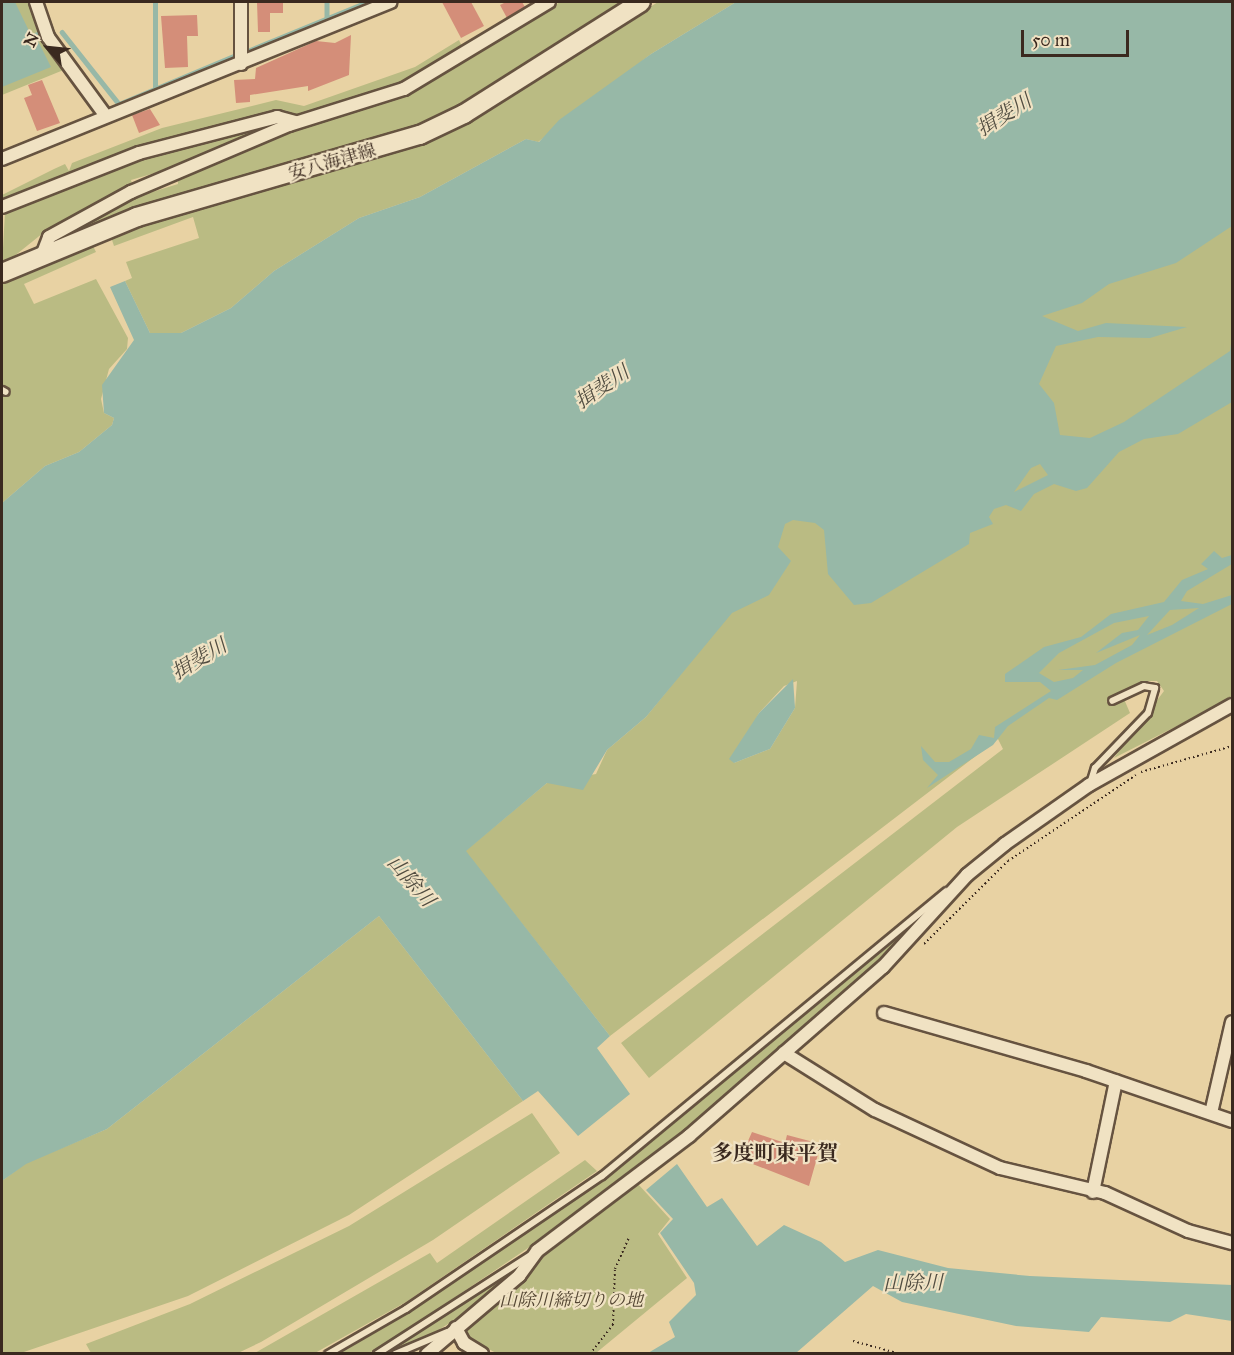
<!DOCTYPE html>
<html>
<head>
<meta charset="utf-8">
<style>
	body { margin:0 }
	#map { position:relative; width:1234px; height:1355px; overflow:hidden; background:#e8d2a3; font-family:"IM FELL Great Primer","Noto Serif JP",serif }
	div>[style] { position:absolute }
	.green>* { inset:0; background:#babb83 }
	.water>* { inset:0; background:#97b8a7 }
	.stream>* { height:4.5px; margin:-2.25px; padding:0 2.25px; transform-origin:2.25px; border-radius:2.25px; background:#97b8a7 }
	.building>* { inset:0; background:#d48e79 }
	.path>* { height:2px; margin-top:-1px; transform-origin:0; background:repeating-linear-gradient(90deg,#3a291f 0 1.5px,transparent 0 4.5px) }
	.roads { filter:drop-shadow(2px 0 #665340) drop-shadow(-2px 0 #665340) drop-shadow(0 2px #665340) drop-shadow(0 -2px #665340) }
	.service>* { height:6px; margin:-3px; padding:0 3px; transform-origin:3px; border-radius:3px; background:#f0e2c3 }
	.minor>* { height:12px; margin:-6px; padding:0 6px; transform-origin:6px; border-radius:6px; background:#f0e2c3 }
	.secondary>* { height:18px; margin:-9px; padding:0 9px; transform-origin:9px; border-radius:9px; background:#f0e2c3 }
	span { translate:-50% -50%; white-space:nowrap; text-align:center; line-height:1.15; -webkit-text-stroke:4.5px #f0e2c3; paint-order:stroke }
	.street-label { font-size:18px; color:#3a291f }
	.park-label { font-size:18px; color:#544633; font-style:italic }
	.water-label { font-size:20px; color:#514d41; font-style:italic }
	.quarter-label { font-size:21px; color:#3a291f; font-weight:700 }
	.frame { position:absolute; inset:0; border:3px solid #3a291f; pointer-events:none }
	.north { position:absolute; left:18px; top:18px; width:60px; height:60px; -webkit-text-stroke:4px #f0e2c3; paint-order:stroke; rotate:297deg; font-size:16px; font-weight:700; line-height:24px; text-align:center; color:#3a291f }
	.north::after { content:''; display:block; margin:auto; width:21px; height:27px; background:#3a291f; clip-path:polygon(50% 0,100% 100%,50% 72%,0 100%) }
	.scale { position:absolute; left:1021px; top:30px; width:108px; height:27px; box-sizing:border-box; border:3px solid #3a291f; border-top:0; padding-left:8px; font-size:18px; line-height:21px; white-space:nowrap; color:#3a291f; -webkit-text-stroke:4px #f0e2c3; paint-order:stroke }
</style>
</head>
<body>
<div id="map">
	<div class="green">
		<i style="clip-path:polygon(2px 2px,32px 2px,66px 69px,2px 95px)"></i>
		<i style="clip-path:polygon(560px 2px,628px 2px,459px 106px,407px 129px,141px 208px,78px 231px,133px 198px,178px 184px,178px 177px,285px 130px,364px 108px,433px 79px)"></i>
		<i style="clip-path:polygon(658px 2px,736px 2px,651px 54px,538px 142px,526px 139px,420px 197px,359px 218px,274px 271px,231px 308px,181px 333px,150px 333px,125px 281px,132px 278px,126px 262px,199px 238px,193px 217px,114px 246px,110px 234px,420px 143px,522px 88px)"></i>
		<i style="clip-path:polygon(459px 40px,464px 51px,405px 83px,300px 117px,280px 112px,2px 204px,2px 195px,54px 169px,65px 164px,69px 171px,72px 163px,162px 128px,276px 100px,304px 106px,415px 67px)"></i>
		<i style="clip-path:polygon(280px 123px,182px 165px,131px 180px,133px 187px,43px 233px,2px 266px,5px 212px,137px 159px)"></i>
		<i style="clip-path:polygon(evenodd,1232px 212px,1232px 698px,1114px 758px,1164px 691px,1157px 681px,1148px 681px,1106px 702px,1124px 699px,1130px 713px,957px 827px,649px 1078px,621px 1043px,1003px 749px,998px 739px,610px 1036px,465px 851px,547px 783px,596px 774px,607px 750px,646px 717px,693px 659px,762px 536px,1023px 322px,1232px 212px,797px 681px,795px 708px,770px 749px,734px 763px,759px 713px,784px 686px,797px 681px)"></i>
		<i style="clip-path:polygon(91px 242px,96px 252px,24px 284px,34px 304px,96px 279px,128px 338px,127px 349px,109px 369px,101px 399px,104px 413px,114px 418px,112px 425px,79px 452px,45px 466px,2px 503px,2px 281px)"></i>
		<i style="clip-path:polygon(935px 901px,886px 960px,610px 1193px,384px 1345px,369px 1353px,336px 1354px,407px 1313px,603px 1180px)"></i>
		<i style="clip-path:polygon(379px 916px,523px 1101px,349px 1215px,188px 1296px,21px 1353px,2px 1353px,2px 1181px,26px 1163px,107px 1129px)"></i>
		<i style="clip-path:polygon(532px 1113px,560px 1153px,433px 1240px,261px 1342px,238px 1353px,91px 1353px,86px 1344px,190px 1304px,349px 1226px)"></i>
		<i style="clip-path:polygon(585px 1160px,597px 1171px,406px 1302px,315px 1353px,253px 1354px,430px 1253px,437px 1263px)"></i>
		<i style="clip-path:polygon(638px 1184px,670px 1219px,658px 1234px,687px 1278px,596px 1353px,496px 1353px,463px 1335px,462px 1330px,508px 1282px)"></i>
		<i style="clip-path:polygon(522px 1267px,474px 1308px,427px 1337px,384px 1354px)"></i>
	</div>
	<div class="water">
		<i style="clip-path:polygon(2px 2px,15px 2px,31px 35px,39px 31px,37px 39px,51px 67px,2px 87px)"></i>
		<i style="clip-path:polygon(evenodd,736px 2px,1232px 2px,1232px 226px,1176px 263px,1109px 284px,1082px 303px,1042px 316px,1078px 331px,1106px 323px,1187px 327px,1150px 338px,1098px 337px,1056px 346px,1039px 384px,1054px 403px,1060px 435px,1090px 438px,1124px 422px,1230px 351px,1232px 337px,1232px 402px,1178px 434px,1144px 439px,1119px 452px,1087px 488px,1076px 491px,1054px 484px,1034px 494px,1021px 511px,1006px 505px,994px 509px,989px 517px,993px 524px,970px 533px,969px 544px,871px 603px,854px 605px,828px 574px,824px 530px,815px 523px,793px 520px,785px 524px,778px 547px,791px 561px,769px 595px,732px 613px,646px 717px,607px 750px,583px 790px,547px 783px,466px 851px,610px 1036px,597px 1048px,630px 1094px,578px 1136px,538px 1091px,523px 1101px,379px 916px,107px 1129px,26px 1164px,2px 1181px,2px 503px,45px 466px,79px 452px,112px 425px,114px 418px,104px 413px,102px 385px,134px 340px,110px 287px,125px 281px,150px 333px,181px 333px,231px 308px,274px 271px,359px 218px,420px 197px,526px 139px,539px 142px,559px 120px,651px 54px,736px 2px,1040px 464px,1048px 475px,1014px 492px,1031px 468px,1040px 464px)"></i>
		<i style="clip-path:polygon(evenodd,1214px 551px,1222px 558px,1232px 555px,1232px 564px,1187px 591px,1181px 601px,1203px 604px,1232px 595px,1232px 604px,1116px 663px,1057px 700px,1049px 698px,1008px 726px,993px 745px,927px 788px,938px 775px,923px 760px,921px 746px,935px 762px,949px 762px,971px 749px,979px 735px,994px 738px,995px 727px,1051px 691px,1040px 682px,1005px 682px,1005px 674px,1044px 647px,1081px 637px,1111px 614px,1164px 602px,1182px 580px,1208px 569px,1201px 564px,1214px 551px,1199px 608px,1172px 625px,1147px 635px,1170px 610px,1199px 608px,1214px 551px,1149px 616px,1138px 630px,1122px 633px,1096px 653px,1140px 635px,1132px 645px,1095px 665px,1058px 670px,1083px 670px,1073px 678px,1054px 682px,1039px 673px,1059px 653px,1114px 623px,1149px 616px)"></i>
		<i style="clip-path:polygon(793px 679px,795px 708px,770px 749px,734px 763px,729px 759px,759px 713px)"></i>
		<i style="clip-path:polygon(677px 1164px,707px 1207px,722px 1198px,757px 1246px,784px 1225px,821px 1242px,845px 1262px,878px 1250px,948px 1268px,1030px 1276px,1232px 1285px,1232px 1321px,1186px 1314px,1170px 1322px,1101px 1317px,1089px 1332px,1016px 1326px,902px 1302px,873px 1286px,796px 1353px,648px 1353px,675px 1337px,669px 1322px,696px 1295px,694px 1283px,660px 1233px,673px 1219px,646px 1190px)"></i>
	</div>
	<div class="stream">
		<i style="left:327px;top:2px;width:16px;rotate:90deg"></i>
		<i style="left:62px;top:32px;width:92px;rotate:51.6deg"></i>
		<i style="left:119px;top:104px;width:125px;rotate:-22.7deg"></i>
		<i style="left:250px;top:50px;width:126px;rotate:-22.3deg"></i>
		<i style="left:155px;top:89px;width:87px;rotate:-90deg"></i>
	</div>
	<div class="building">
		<i style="clip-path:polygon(257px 2px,283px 2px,283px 13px,270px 13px,270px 32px,258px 32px)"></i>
		<i style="clip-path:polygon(442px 2px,471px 2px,484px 26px,461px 38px)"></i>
		<i style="clip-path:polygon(506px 2px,522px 2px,525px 7px,507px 18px,500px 5px)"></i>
		<i style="clip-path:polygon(197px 15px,198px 36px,187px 36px,188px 67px,165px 68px,161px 16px)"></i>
		<i style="clip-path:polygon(351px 35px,349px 75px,308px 91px,308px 86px,250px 95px,250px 102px,236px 103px,234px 80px,255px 79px,256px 68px,316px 41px,335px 43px)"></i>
		<i style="clip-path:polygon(42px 80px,60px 123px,37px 131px,24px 98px,32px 95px,28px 85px)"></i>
		<i style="clip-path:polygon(150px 109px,160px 125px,139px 133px,132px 115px)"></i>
		<i style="clip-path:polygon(752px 1132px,785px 1143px,787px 1135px,821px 1144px,809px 1186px,740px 1159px)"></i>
	</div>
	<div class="path">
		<i style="left:1141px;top:772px;width:95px;rotate:-15.9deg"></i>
		<i style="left:924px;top:944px;width:118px;rotate:-44.7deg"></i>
		<i style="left:1008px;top:861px;width:154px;rotate:-33.9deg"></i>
		<i style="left:853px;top:1341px;width:50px;rotate:15.2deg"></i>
		<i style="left:590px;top:1354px;width:37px;rotate:-52deg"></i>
		<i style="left:613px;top:1325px;width:56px;rotate:-88deg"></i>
		<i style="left:615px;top:1269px;width:34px;rotate:-66deg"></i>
	</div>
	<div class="roads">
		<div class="service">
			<i style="left:2px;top:390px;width:4px;rotate:27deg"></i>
			<i style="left:1090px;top:784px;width:17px;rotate:-73deg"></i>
			<i style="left:1095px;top:768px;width:76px;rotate:-46.1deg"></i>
			<i style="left:1148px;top:713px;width:26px;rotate:-74deg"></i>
			<i style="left:1155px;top:688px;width:11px;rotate:-170deg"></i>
			<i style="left:1144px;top:686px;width:35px;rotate:155deg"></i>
			<i style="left:328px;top:1354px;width:90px;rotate:-30deg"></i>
			<i style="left:406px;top:1309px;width:237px;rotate:-34.2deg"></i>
			<i style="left:602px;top:1176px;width:447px;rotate:-39.6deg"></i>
			<i style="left:377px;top:1354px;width:181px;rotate:-32.8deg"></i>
			<i style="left:395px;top:1354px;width:56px;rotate:-22.9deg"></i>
		</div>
		<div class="minor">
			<i style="left:36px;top:2px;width:37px;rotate:71deg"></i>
			<i style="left:48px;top:37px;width:97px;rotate:53.8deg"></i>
			<i style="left:241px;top:64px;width:62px;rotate:-90deg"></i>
			<i style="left:2px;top:159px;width:419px;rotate:-22deg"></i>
			<i style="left:2px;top:207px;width:147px;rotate:-21.5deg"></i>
			<i style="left:139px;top:153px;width:143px;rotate:-14.6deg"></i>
			<i style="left:277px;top:117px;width:20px;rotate:15deg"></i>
			<i style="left:43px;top:253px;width:17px;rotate:-69deg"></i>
			<i style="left:49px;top:237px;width:94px;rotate:-28.8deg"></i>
			<i style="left:131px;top:192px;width:172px;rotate:-23deg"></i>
			<i style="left:289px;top:125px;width:121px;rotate:-17.4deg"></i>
			<i style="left:404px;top:89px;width:169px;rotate:-31deg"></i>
			<i style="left:884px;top:1013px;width:210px;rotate:16deg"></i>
			<i style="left:1086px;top:1071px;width:154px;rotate:18.9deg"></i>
			<i style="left:784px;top:1053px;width:107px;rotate:32.1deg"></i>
			<i style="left:875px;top:1110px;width:138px;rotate:24.9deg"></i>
			<i style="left:1000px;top:1168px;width:108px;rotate:13.4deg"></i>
			<i style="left:1105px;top:1193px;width:91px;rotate:24.6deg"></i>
			<i style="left:1188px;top:1231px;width:46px;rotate:15.3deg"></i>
			<i style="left:1211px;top:1113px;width:93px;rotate:-77deg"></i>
			<i style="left:1093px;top:1192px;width:113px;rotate:-78.3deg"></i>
			<i style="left:456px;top:1328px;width:17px;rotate:62deg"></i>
			<i style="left:464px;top:1343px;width:21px;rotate:31deg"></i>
			<i style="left:427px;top:1354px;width:121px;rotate:-40.3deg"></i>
			<i style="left:519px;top:1276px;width:31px;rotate:-54deg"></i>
			<i style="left:537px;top:1251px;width:191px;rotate:-37.1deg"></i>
			<i style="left:689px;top:1136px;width:257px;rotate:-41.1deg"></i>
			<i style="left:883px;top:967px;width:125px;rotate:-47.6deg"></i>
			<i style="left:967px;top:875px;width:49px;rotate:-39.2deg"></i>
			<i style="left:1005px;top:844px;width:103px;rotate:-35.1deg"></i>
			<i style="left:1089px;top:785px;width:164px;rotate:-29.2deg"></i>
		</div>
		<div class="secondary">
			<i style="left:2px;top:273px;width:146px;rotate:-22.5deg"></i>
			<i style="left:137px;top:217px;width:295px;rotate:-16.2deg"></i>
			<i style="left:420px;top:135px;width:49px;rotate:-25.5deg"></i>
			<i style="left:464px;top:114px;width:209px;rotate:-32.3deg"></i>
		</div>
	</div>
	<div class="street-label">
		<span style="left:332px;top:162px;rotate:-16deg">安八海津線</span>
	</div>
	<div class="park-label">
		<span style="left:571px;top:1300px">山除川締切りの地</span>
	</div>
	<div class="water-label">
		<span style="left:1004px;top:115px;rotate:-32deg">揖斐川</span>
		<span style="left:602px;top:387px;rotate:-34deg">揖斐川</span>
		<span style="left:199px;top:659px;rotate:-31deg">揖斐川</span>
		<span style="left:411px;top:881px;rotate:49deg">山除川</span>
		<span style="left:913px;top:1283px;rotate:-1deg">山除川</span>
	</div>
	<div class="quarter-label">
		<span style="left:775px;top:1153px">多度町東平賀</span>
	</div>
	<div class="frame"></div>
	<div class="north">N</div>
	<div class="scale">50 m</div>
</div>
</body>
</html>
